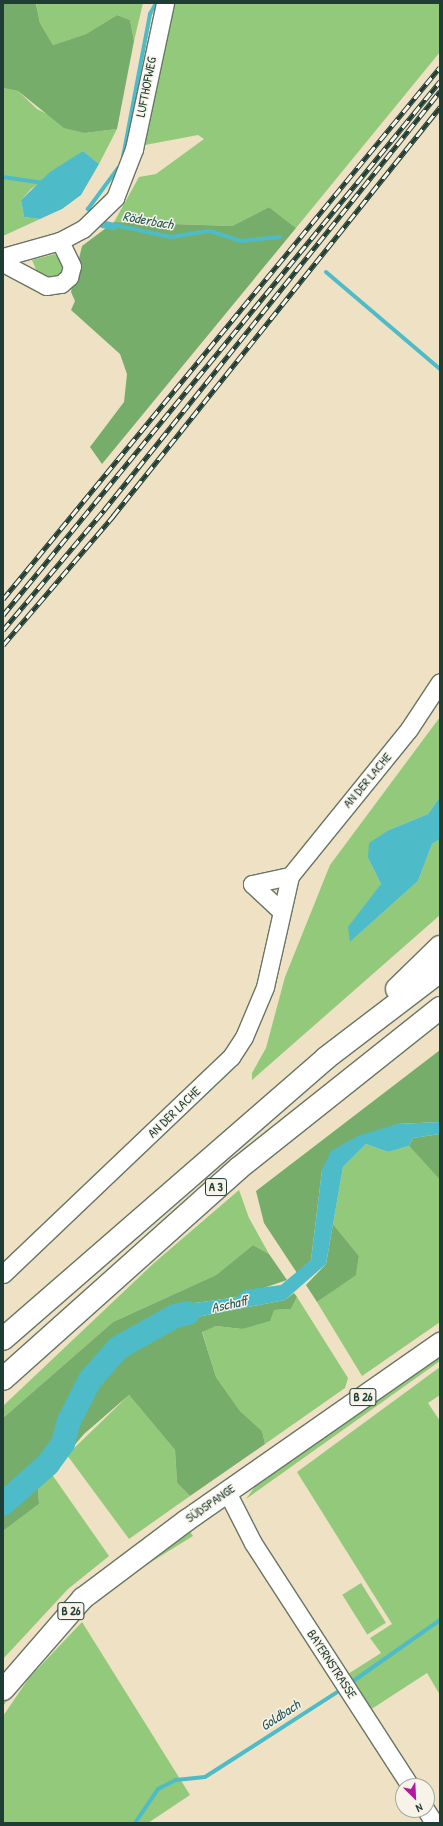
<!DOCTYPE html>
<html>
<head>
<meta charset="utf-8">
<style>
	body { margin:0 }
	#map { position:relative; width:443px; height:1826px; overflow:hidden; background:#efe1c3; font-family:"Patrick Hand",sans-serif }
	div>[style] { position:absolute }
	.green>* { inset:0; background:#93c97b; transform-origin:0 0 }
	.forest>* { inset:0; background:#76ad6b }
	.water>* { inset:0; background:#4ebbc8 }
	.stream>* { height:4px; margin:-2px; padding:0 2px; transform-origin:2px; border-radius:2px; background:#4ebbc8 }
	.river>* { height:24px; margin:-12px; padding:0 12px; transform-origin:12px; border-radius:12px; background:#4ebbc8 }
	.roads { filter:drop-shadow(1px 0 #687666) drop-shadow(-1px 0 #687666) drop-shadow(0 1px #687666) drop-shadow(0 -1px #687666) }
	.minor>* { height:17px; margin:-8.5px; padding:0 8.5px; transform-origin:8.5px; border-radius:8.5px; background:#fff }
	.major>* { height:21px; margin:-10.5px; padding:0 10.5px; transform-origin:10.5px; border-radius:10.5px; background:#fff }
	.highway>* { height:22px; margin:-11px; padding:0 11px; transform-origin:11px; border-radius:11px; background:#fff }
	.rail>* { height:4.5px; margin-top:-2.25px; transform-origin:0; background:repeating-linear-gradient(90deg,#f7f3e8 0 9px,#1f3d34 0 18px); box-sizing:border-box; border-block:1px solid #1f3d34 }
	span { translate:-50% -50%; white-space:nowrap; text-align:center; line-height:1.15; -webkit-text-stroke:3px #f7f3e8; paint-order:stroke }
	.shield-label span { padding:1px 3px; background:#f7f3e8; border:1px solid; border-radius:3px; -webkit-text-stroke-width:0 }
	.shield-label { font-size:12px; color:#1f3d34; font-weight:700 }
	.street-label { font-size:13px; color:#1f3d34 }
	.water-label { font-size:14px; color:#2b5c59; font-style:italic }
	.frame { position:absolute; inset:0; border:4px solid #1f3d34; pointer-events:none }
	.north { position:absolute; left:395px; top:1778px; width:40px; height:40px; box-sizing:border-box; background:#f7f3e8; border:1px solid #a1aaa0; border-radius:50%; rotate:156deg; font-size:11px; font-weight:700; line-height:16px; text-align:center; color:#1f3d34 }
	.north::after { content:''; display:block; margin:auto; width:14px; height:18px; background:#b5179e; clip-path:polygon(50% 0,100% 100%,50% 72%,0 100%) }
</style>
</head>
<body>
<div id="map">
	<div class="green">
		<i style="clip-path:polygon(36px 3px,143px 3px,134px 41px,130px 20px,117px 15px,86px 34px,53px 45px,40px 23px)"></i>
		<i style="clip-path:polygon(173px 3px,440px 3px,440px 52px,296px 228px,269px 207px,232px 226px,114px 222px,139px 177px,156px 174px,204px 139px,198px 135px,145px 145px,160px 55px)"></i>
		<i style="clip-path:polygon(3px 88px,18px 91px,37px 109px,85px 133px,117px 129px,99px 164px,83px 151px,31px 189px,21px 200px,24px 217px,40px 219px,3px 236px)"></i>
		<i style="clip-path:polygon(55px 254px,64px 266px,61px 275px,46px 279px,37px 272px,32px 260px)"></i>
		<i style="clip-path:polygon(440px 717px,440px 797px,428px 814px,389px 830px,368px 858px,381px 884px,350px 942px,418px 881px,432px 844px,440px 839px,440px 915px,252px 1080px,252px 1073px,266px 1048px,285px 977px,330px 865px)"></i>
		<i style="clip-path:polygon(366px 1144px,388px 1152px,409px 1146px,440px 1180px,440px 1322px,362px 1376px,317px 1302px,356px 1274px,359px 1256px,333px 1224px,343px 1167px)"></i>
		<i style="clip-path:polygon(239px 1190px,249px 1218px,269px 1254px,253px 1245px,216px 1275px,113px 1322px,3px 1418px,3px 1406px,154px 1263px)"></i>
		<i style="clip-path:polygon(297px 1297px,348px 1378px,345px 1388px,265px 1444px,262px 1431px,240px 1411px,216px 1377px,202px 1331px,216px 1326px,242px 1329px,274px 1310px,291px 1309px)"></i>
		<i style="clip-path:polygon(440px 1352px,440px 1361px,246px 1499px,256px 1485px)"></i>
		<i style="clip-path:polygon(440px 1367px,440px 1395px,428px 1403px,440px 1421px,440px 1695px,427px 1673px,370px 1710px,348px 1674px,381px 1653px,370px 1638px,392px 1624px,297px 1472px)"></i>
		<i style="clip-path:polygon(129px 1395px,175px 1450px,177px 1483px,190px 1496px,129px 1539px,67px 1455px)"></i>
		<i style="clip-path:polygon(51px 1473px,109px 1556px,68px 1589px,3px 1659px,3px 1531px,39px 1504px,38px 1488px)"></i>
		<i style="clip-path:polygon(189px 1530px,193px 1536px,106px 1590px,42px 1654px,3px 1706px,3px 1700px,13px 1685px,105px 1587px)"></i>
		<i style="left:361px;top:1583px;width:47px;height:22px;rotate:58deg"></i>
		<i style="clip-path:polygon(82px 1622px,190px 1795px,148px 1823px,3px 1823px,3px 1716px,29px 1678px)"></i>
	</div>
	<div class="forest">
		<i style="clip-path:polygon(3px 3px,36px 4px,40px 23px,53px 45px,86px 34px,117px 15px,130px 20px,134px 41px,117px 129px,85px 133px,64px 128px,18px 91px,3px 88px)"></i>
		<i style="clip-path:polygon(269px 207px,296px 228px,102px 464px,90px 447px,124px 402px,127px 374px,120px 354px,71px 310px,75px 301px,71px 292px,82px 246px,114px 222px,232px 226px)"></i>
		<i style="clip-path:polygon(440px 1050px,440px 1122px,397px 1124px,322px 1170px,311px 1260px,297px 1273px,264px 1223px,256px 1191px)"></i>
		<i style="clip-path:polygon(440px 1134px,440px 1180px,409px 1146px,413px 1138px)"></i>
		<i style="clip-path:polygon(333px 1224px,359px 1256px,356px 1275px,317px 1302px,306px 1285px,326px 1264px)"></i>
		<i style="clip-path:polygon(253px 1245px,269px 1254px,287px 1280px,237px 1297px,188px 1304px,162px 1330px,192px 1318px,285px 1300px,294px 1293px,297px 1297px,291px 1309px,274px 1310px,270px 1321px,242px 1329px,216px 1326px,202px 1332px,216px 1377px,240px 1411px,262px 1431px,265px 1444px,190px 1496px,177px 1483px,175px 1450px,129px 1395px,84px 1434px,38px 1488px,39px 1504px,3px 1531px,3px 1418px,113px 1322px,216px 1275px)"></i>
	</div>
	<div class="water">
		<i style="clip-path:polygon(83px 151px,99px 164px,81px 195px,62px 209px,40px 219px,24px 217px,21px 200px,50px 172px)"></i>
		<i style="clip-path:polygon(440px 797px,440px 839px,432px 844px,418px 881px,350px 942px,348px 927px,381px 884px,368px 858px,369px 843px,389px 830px,428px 814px)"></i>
		<i style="clip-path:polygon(440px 1122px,440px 1134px,413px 1138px,409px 1146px,388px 1152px,366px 1144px,343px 1167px,326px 1264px,285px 1300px,192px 1318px,162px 1330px,157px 1326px,158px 1319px,188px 1304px,237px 1297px,244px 1290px,281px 1285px,311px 1260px,322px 1170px,331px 1151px,358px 1136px,397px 1124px)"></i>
	</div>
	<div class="stream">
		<i style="left:123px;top:157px;width:146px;rotate:-79.3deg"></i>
		<i style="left:150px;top:14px;width:13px;rotate:-61deg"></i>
		<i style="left:3px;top:177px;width:41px;rotate:8.3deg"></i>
		<i style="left:91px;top:211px;width:4px;rotate:-146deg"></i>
		<i style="left:88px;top:209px;width:51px;rotate:-53.8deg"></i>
		<i style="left:105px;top:223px;width:67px;rotate:12deg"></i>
		<i style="left:171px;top:237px;width:39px;rotate:-9deg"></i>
		<i style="left:210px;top:231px;width:32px;rotate:18deg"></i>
		<i style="left:240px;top:241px;width:40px;rotate:-5.7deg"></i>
		<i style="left:102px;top:226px;width:13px;rotate:9deg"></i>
		<i style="left:326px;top:272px;width:150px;rotate:40.4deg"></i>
		<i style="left:349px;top:1684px;width:111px;rotate:-35.1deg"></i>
		<i style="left:135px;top:1823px;width:41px;rotate:-55.9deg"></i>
		<i style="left:158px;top:1789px;width:20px;rotate:-27deg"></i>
		<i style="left:176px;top:1780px;width:29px;rotate:-6deg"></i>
		<i style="left:205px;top:1777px;width:163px;rotate:-32.7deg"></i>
	</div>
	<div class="river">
		<i style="left:3px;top:1504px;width:60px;rotate:-41.6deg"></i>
		<i style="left:48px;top:1464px;width:26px;rotate:-54deg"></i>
		<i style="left:63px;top:1443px;width:23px;rotate:-75deg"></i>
		<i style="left:69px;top:1421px;width:46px;rotate:-62.9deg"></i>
		<i style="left:90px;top:1380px;width:43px;rotate:-48.8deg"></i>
		<i style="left:118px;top:1348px;width:65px;rotate:-29.3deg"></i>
		<i style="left:175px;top:1316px;width:13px;rotate:-13deg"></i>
	</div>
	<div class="roads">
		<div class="minor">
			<i style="left:3px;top:257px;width:59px;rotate:-15.7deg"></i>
			<i style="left:60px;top:241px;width:26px;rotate:-28deg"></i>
			<i style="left:83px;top:229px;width:45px;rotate:-44.1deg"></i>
			<i style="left:115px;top:198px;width:53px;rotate:-68.8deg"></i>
			<i style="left:134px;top:149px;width:149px;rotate:-78deg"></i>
			<i style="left:3px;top:263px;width:49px;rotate:28.1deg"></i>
			<i style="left:46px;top:286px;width:15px;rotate:-8deg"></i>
			<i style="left:61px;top:284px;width:11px;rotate:-41deg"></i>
			<i style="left:69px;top:277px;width:11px;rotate:-75deg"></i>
			<i style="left:72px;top:266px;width:28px;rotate:-116deg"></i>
			<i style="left:252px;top:884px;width:40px;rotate:43deg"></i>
			<i style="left:252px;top:884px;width:39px;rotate:-12deg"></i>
			<i style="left:3px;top:1274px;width:315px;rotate:-43.6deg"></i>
			<i style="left:231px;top:1057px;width:24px;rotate:-57deg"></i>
			<i style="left:244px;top:1037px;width:54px;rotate:-67.2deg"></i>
			<i style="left:265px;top:987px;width:114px;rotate:-77.3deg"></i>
			<i style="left:290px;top:876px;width:189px;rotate:-51deg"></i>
			<i style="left:409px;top:729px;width:56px;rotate:-56.6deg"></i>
			<i style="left:227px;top:1492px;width:57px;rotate:63deg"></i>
			<i style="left:253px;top:1543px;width:289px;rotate:57.1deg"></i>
			<i style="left:426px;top:1810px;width:15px;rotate:58deg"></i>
		</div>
		<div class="major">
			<i style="left:3px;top:1689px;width:121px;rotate:-49deg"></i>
			<i style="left:82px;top:1598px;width:130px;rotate:-36.9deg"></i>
			<i style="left:186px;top:1520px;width:310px;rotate:-34.9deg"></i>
		</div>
		<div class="highway">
			<i style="left:397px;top:989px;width:60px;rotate:-44.3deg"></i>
			<i style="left:3px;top:1339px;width:428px;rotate:-41deg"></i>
			<i style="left:326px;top:1058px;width:143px;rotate:-37.3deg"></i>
			<i style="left:3px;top:1379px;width:317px;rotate:-41.8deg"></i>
			<i style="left:239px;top:1168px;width:257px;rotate:-38.5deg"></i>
		</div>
	</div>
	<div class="rail">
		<i style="left:3px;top:599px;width:688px;rotate:-50.6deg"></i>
		<i style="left:3px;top:615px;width:690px;rotate:-50.7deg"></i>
		<i style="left:3px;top:630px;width:157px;rotate:-49.9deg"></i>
		<i style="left:104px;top:510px;width:537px;rotate:-51.27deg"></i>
		<i style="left:3px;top:645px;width:170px;rotate:-49.5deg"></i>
		<i style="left:113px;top:516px;width:524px;rotate:-51.36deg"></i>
	</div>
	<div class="shield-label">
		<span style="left:216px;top:1187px">A 3</span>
		<span style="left:363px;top:1397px">B 26</span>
		<span style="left:71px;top:1611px">B 26</span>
	</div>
	<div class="street-label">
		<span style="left:146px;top:87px;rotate:-79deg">LUFTHOFWEG</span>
		<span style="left:367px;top:780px;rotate:-50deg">AN DER LACHE</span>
		<span style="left:174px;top:1112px;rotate:-44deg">AN DER LACHE</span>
		<span style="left:210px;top:1503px;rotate:-35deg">SÜDSPANGE</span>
		<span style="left:332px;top:1664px;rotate:57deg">BAYERNSTRASSE</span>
	</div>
	<div class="water-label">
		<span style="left:148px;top:220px;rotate:10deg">Röderbach</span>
		<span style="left:229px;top:1304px;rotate:-12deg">Aschaff</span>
		<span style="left:280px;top:1715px;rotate:-33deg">Goldbach</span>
	</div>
	<div class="frame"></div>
	<div class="north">N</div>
</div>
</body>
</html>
